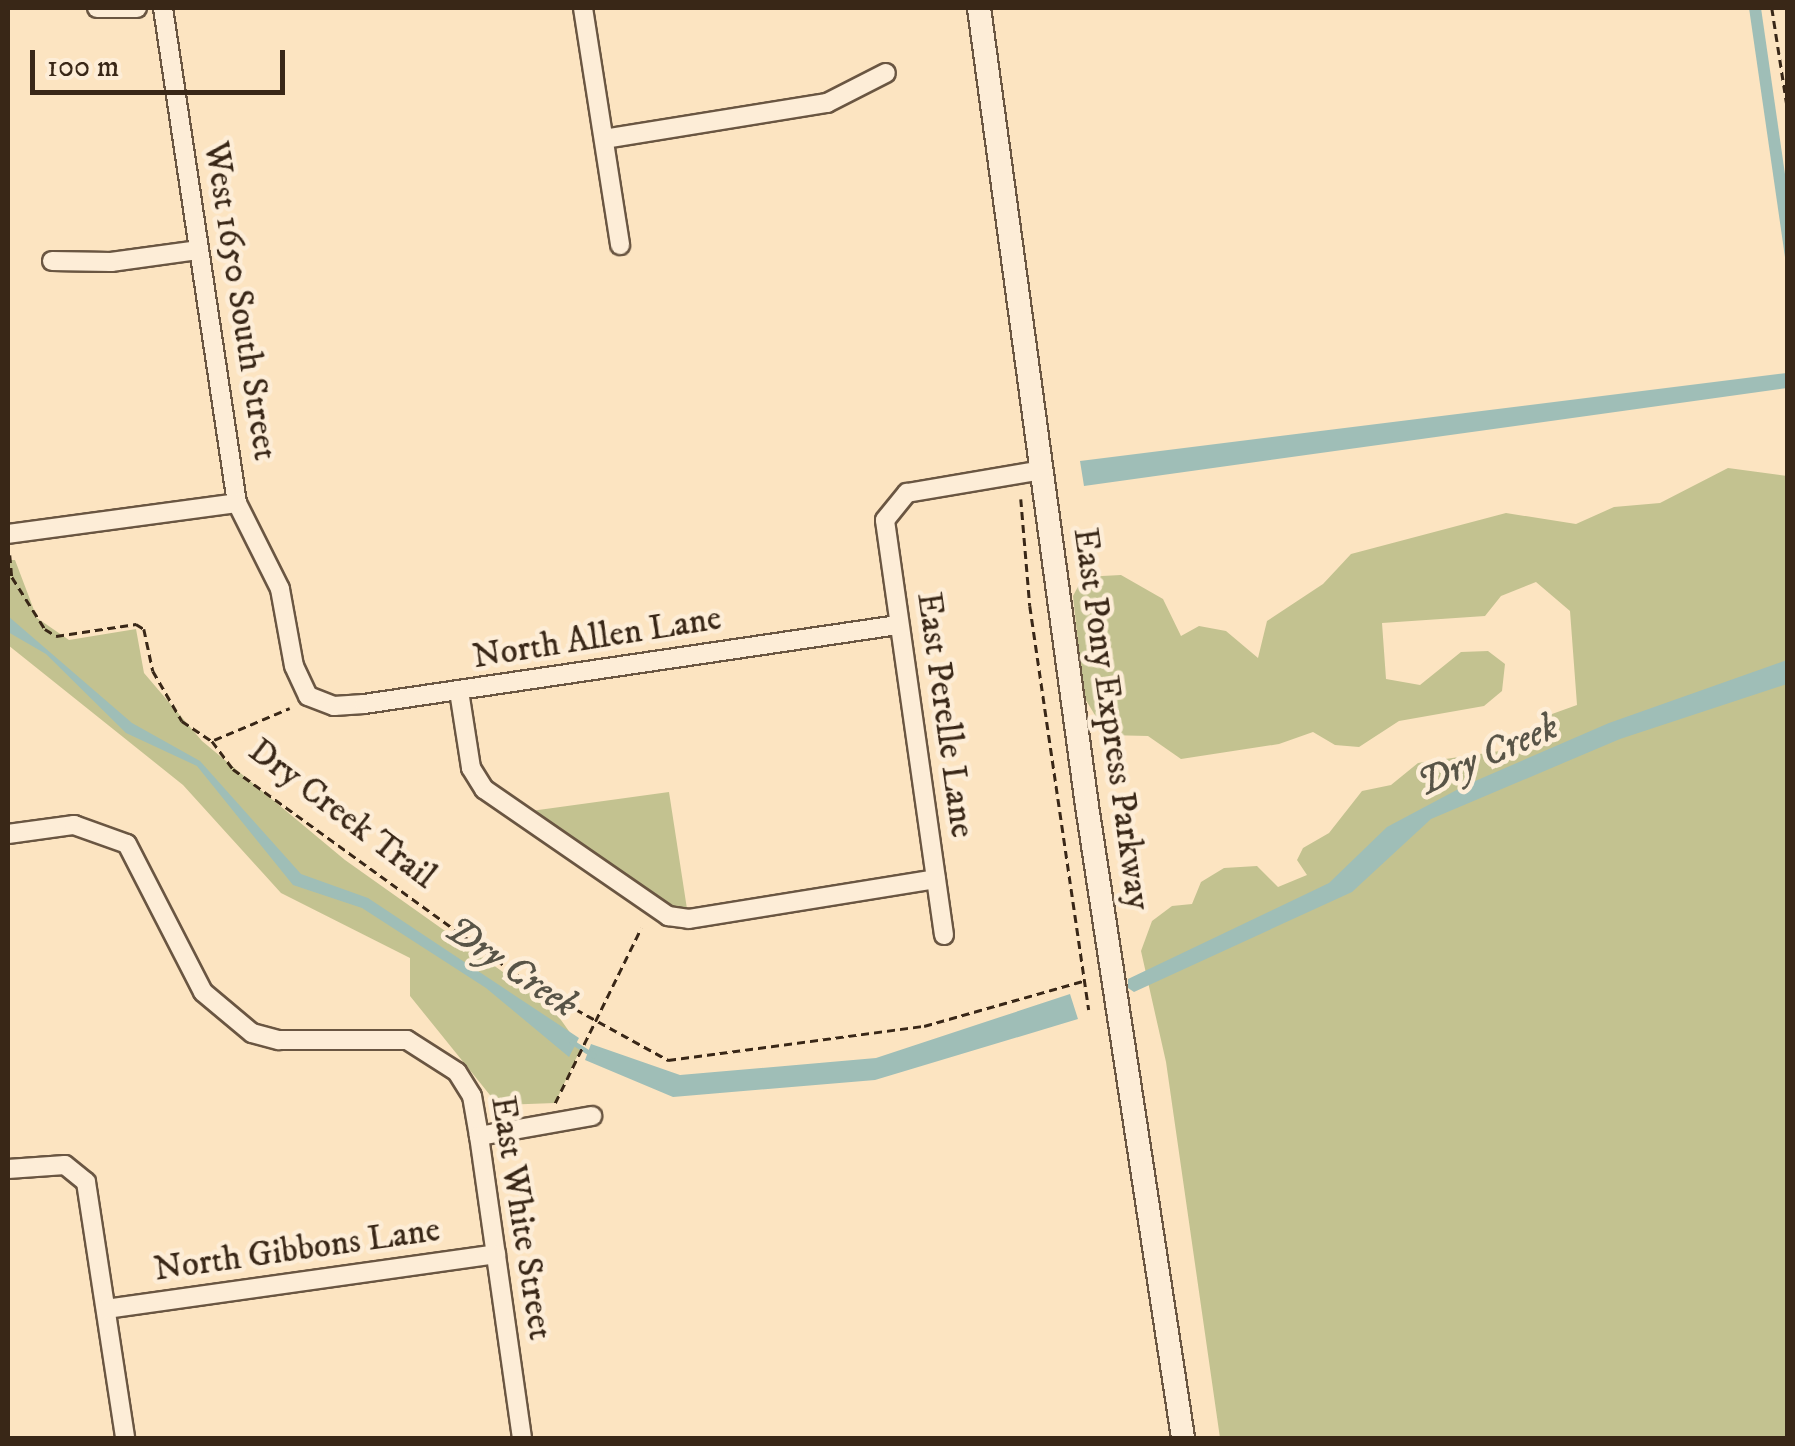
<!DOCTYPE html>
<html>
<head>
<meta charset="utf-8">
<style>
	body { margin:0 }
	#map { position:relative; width:1795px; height:1446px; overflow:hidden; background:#fce4c1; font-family:"IM FELL DW Pica",serif }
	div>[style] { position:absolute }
	.green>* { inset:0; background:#c3c290 }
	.water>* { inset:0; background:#9fbeb7 }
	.stream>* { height:5px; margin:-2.5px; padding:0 2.5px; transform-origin:2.5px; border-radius:2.5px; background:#9fbeb7 }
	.path>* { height:2.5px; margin-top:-1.25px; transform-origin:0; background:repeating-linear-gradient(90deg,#392717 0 8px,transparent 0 13px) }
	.roads { filter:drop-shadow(2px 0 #6a5642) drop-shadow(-2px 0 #6a5642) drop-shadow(0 2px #6a5642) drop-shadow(0 -2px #6a5642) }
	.minor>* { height:18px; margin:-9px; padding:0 9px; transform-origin:9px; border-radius:9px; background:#fdedd7 }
	.tertiary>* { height:22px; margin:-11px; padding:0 11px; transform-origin:11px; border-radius:11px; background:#fdedd7 }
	span { translate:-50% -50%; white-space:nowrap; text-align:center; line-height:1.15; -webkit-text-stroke:9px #fdedd7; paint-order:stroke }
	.street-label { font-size:35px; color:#392717 }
	.water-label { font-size:38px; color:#585447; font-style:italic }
	.frame { position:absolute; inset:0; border:10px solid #392717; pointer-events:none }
	.scale { position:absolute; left:30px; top:50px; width:255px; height:45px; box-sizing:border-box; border:5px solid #392717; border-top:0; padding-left:12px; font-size:30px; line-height:35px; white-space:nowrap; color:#392717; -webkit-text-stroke:8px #fdedd7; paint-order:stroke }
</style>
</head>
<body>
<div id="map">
	<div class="green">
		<i style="clip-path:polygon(1728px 468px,1787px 476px,1787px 1438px,1220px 1438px,1166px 1062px,1141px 951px,1152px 921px,1172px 906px,1192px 904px,1201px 882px,1224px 868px,1257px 866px,1278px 887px,1307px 875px,1297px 860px,1303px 848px,1329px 833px,1362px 791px,1391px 785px,1418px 763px,1507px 750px,1552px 714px,1577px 705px,1570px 611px,1536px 582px,1501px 596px,1485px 616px,1382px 623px,1386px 679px,1420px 685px,1461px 652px,1488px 651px,1505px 664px,1502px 691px,1484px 706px,1399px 721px,1359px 747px,1335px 745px,1313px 732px,1279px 744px,1181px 759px,1148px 736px,1107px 735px,1084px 697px,1073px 596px,1083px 577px,1121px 575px,1163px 599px,1181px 636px,1199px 626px,1226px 631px,1258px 658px,1267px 621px,1323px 584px,1351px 554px,1506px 513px,1576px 524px,1614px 507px,1660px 503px)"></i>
		<i style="clip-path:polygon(8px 560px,15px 560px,37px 618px,69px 640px,136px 629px,144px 673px,202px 741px,345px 860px,551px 1006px,581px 1048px,555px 1103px,498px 1105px,410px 996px,410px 958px,281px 893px,183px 785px,8px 645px)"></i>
		<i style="clip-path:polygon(669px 792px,687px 909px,661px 906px,531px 811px)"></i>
	</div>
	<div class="water">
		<i style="clip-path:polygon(1749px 8px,1761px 8px,1787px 188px,1787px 271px)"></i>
		<i style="clip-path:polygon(1787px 373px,1787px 388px,1084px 486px,1080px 461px)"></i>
		<i style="clip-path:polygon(8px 616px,132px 723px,200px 761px,301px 874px,368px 898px,579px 1038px,569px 1057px,486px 988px,362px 908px,293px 885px,197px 766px,126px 733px,46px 654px,8px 632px)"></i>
		<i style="clip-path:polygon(1787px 660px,1787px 684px,1620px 739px,1431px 819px,1352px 892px,1134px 992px,1128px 988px,1128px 979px,1329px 883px,1387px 827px,1466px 785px,1609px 723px)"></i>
		<i style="clip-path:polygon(1070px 994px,1078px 1019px,875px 1080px,673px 1097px,585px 1060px,591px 1044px,680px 1075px,876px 1058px)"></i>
	</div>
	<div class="stream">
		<i style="left:572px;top:1042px;width:25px;rotate:32deg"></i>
	</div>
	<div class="path">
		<i style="left:1772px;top:8px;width:104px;rotate:81.2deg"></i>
		<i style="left:1021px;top:499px;width:107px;rotate:85.2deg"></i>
		<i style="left:1030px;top:606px;width:408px;rotate:81.7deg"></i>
		<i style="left:10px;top:555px;width:22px;rotate:85deg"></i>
		<i style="left:12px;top:577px;width:62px;rotate:57.6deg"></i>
		<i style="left:45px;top:629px;width:13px;rotate:32deg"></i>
		<i style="left:56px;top:636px;width:81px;rotate:-8.5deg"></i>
		<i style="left:136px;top:624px;width:9px;rotate:32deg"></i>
		<i style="left:144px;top:629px;width:43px;rotate:77.9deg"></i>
		<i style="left:153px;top:671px;width:58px;rotate:59.9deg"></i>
		<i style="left:182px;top:721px;width:36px;rotate:34deg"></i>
		<i style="left:212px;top:741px;width:35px;rotate:53deg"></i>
		<i style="left:233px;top:769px;width:367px;rotate:35.9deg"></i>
		<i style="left:530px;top:984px;width:158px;rotate:28.8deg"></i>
		<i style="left:668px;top:1060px;width:258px;rotate:-7.6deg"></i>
		<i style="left:924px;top:1026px;width:165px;rotate:-15.8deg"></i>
		<i style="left:214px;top:740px;width:82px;rotate:-22.8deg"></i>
		<i style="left:555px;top:1103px;width:195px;rotate:-63.8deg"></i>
	</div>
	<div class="roads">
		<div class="minor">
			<i style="left:97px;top:8px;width:40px"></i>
			<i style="left:163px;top:8px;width:501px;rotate:81.5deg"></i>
			<i style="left:237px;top:503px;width:96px;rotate:63.4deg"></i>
			<i style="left:280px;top:589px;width:78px;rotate:79.7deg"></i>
			<i style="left:294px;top:666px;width:33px;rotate:65deg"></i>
			<i style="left:308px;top:696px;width:28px;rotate:21deg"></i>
			<i style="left:334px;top:706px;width:30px;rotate:-4deg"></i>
			<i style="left:364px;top:704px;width:540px;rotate:-8.42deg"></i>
			<i style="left:583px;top:8px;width:240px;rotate:81.1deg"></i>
			<i style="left:604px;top:139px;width:226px;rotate:-9.2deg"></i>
			<i style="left:827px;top:103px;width:66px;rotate:-27deg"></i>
			<i style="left:52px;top:261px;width:59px;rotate:1deg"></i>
			<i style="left:111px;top:262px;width:89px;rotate:-7.8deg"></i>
			<i style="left:8px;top:534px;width:231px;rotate:-7.7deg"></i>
			<i style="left:459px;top:691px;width:78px;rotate:81.1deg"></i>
			<i style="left:471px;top:768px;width:25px;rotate:58deg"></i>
			<i style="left:484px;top:789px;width:224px;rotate:34.6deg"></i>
			<i style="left:668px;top:916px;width:21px;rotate:8deg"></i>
			<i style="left:689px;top:919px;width:250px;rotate:-9.2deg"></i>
			<i style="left:8px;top:834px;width:67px;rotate:-7.8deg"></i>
			<i style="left:74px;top:825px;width:56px;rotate:19.7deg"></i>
			<i style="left:127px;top:844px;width:166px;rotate:62.8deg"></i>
			<i style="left:203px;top:992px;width:64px;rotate:39.9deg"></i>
			<i style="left:252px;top:1033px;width:28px;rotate:15deg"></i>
			<i style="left:279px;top:1040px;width:128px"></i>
			<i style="left:407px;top:1040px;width:59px;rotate:32.6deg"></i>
			<i style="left:457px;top:1072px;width:28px;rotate:58deg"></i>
			<i style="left:472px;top:1096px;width:41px;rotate:80.1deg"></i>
			<i style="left:479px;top:1136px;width:305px;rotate:81.9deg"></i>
			<i style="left:944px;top:935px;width:419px;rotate:-98.1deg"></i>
			<i style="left:885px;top:520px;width:35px;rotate:-51deg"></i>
			<i style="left:907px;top:493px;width:138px;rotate:-9.6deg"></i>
			<i style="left:479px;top:1136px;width:115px;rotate:-10deg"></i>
			<i style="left:8px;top:1169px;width:57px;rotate:-4deg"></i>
			<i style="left:65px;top:1165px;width:27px;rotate:39deg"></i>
			<i style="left:86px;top:1182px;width:259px;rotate:81.3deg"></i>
			<i style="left:106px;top:1309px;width:394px;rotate:-8deg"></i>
		</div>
		<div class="tertiary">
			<i style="left:979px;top:8px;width:805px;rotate:82.29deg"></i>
			<i style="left:1087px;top:806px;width:639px;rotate:81.36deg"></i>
		</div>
	</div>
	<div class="street-label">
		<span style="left:240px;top:301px;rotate:81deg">West 1650 South Street</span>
		<span style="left:597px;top:638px;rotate:-9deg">North Allen Lane</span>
		<span style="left:945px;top:715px;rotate:82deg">East Perelle Lane</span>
		<span style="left:1111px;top:719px;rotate:82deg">East Pony Express Parkway</span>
		<span style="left:342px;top:814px;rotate:37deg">Dry Creek Trail</span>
		<span style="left:521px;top:1218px;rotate:81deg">East White Street</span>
		<span style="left:297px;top:1250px;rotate:-8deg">North Gibbons Lane</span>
	</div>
	<div class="water-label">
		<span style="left:1488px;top:756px;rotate:-24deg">Dry Creek</span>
		<span style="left:511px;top:968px;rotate:34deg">Dry Creek</span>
	</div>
	<div class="frame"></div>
	<div class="scale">100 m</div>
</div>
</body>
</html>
